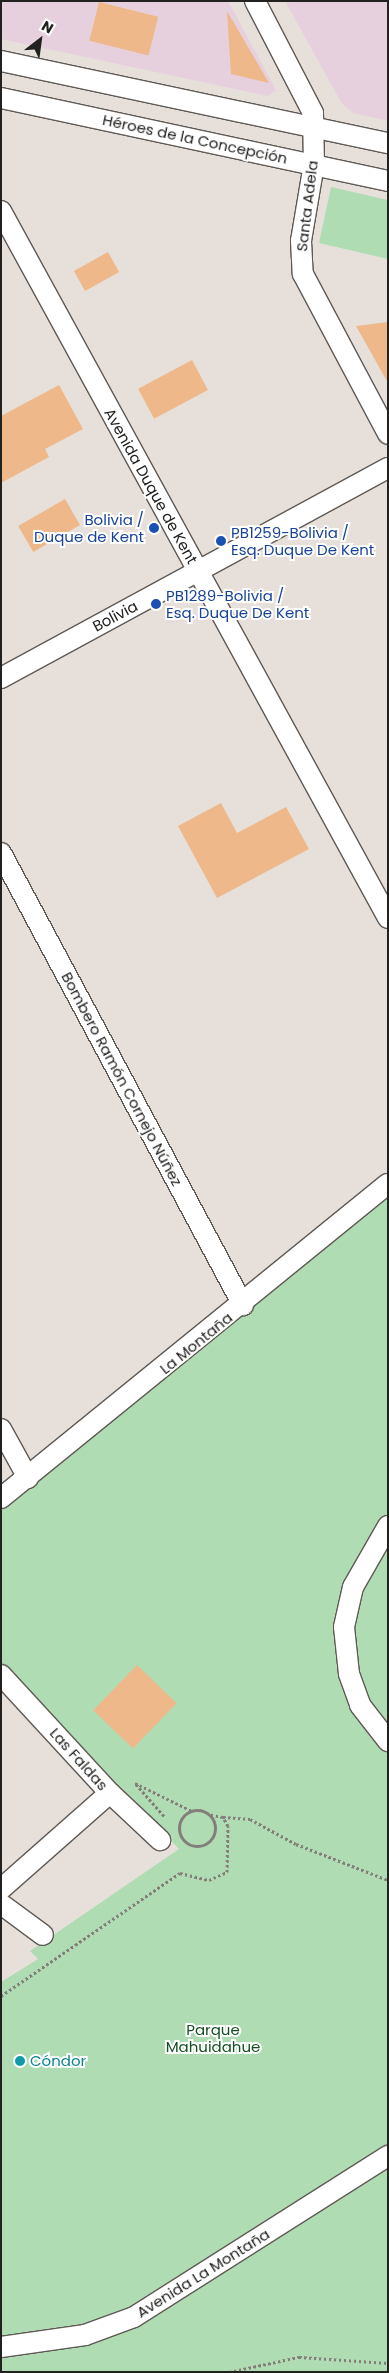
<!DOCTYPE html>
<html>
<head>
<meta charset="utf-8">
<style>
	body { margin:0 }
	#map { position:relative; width:389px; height:2373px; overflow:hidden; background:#e7e0da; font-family:Poppins,sans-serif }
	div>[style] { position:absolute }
	.commercial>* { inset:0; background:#e6d0de }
	.green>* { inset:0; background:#b0dcb4 }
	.building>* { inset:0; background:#eeb88a; transform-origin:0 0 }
	.path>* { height:3px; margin-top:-1.5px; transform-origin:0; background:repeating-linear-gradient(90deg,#837e7a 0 2.5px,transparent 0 5px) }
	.path>.ring { margin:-1.5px; padding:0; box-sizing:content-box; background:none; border:3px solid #837e7a; border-radius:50% }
	.roads { filter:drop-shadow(1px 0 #5f5954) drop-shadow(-1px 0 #5f5954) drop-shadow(0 1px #5f5954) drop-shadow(0 -1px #5f5954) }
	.street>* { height:20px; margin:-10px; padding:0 10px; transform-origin:10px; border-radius:10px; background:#fff }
	.dots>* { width:14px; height:14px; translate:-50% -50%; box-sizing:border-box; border:2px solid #fff; border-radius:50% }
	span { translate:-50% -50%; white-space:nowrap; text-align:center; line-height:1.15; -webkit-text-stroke:4px #fff; paint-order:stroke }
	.street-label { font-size:15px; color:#23211f }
	.transit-label { font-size:15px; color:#164399 }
	.right { translate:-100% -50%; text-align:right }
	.left { translate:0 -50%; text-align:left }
	.park-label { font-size:15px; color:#144e22 }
	.culture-label { font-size:15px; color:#0d838f }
	.frame { position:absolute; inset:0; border:2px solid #23211f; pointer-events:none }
	.north { position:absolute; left:15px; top:15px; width:50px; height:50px; -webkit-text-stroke:4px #fff; paint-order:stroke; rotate:30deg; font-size:14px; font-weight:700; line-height:20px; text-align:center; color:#23211f }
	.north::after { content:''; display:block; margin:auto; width:18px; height:22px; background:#23211f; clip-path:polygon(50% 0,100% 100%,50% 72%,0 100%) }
</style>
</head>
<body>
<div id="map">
	<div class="commercial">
		<i style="clip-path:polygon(1px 1px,228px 1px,276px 90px,268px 96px,1px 39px)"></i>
		<i style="clip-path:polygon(285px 1px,388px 1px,388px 121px,353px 113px,342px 104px)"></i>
	</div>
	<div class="green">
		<i style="clip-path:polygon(331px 187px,388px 200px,388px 259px,319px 243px)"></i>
		<i style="clip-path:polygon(388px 1198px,388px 2372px,1px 2372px,1px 1982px,38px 1959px,30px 1951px,179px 1849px,1px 1667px,1px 1508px)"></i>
	</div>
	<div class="building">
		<i style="left:99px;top:2px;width:61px;height:40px;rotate:14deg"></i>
		<i style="clip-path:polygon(227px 11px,269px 83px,231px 74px)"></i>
		<i style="left:108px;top:252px;width:23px;height:39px;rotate:61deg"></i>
		<i style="clip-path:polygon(388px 322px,388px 383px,356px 326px)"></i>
		<i style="left:192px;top:360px;width:34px;height:61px;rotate:62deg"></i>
		<i style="clip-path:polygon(59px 385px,83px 429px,45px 449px,49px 457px,1px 483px,1px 416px)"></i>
		<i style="left:65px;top:499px;width:30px;height:54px;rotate:60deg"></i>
		<i style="clip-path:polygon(221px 803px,237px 833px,286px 807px,309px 849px,217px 898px,178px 826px)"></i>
		<i style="left:137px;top:1665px;width:55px;height:63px;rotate:44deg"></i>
	</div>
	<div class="path">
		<i class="ring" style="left:179px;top:1810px;width:33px;height:33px"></i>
		<i style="left:164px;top:1816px;width:44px;rotate:-131.3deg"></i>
		<i style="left:135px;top:1783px;width:64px;rotate:26.2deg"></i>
		<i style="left:223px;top:1817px;width:27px;rotate:4deg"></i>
		<i style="left:250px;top:1819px;width:52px;rotate:28.5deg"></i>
		<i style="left:296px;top:1844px;width:99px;rotate:21.4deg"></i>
		<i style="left:1px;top:1996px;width:217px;rotate:-34.5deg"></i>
		<i style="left:180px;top:1873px;width:30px;rotate:14deg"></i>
		<i style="left:209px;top:1880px;width:20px;rotate:-24deg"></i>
		<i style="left:227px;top:1872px;width:46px;rotate:-88.8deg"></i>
		<i style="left:228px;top:1826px;width:10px;rotate:-119deg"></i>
		<i style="left:223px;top:1817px;width:15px;rotate:-169deg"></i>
		<i style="left:229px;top:2372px;width:72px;rotate:-12.1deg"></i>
		<i style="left:299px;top:2357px;width:89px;rotate:3.9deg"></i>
	</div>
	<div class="roads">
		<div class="street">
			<i style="left:255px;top:1px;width:126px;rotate:62.6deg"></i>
			<i style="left:313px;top:113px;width:51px;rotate:88.9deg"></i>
			<i style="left:314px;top:164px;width:78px;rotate:99.6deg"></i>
			<i style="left:301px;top:241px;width:33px;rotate:87deg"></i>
			<i style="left:303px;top:274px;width:181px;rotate:62deg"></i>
			<i style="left:1px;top:61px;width:396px;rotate:12deg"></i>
			<i style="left:1px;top:98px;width:396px;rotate:12.1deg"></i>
			<i style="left:1px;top:211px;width:806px;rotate:61.3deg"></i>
			<i style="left:1px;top:678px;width:440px;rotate:-28.5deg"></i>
			<i style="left:1px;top:853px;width:513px;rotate:61.84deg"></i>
			<i style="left:1px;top:1429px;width:56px;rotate:61.1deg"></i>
			<i style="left:1px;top:1498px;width:498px;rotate:-39.1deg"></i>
			<i style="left:388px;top:1526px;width:70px;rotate:119.8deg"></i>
			<i style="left:353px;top:1587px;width:41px;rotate:102.7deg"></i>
			<i style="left:344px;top:1627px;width:47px;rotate:83.9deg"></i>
			<i style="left:349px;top:1674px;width:33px;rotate:70deg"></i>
			<i style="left:360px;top:1705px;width:46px;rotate:52.1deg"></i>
			<i style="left:1px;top:1675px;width:161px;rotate:47.3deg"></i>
			<i style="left:110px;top:1793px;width:69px;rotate:43.2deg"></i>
			<i style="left:1px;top:1889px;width:145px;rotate:-41.4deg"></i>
			<i style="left:1px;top:1904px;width:52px;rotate:36.4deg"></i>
			<i style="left:1px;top:2347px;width:85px;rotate:-8.1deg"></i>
			<i style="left:85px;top:2335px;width:52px;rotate:-20.2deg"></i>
			<i style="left:134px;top:2317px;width:301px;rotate:-32.4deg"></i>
		</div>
	</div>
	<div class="dots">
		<i style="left:154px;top:528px;background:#1a4fb4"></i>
		<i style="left:221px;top:541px;background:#1a4fb4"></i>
		<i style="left:156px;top:604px;background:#1a4fb4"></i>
		<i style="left:20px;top:2061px;background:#0f9aa8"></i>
	</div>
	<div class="street-label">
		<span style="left:195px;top:139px;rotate:12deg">Héroes de la Concepción</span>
		<span style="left:307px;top:206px;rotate:-83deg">Santa Adela</span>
		<span style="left:151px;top:486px;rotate:61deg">Avenida Duque de Kent</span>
		<span style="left:115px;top:616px;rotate:-28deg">Bolivia</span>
		<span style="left:122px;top:1079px;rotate:62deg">Bombero Ramón Cornejo Núñez</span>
		<span style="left:196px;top:1343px;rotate:-39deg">La Montaña</span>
		<span style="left:79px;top:1759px;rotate:48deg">Las Faldas</span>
		<span style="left:203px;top:2273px;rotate:-32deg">Avenida La Montaña</span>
	</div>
	<div class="transit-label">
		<span class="right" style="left:144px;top:528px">Bolivia /<br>Duque de Kent</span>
		<span class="left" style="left:231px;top:541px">PB1259-Bolivia /<br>Esq. Duque De Kent</span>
		<span class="left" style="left:166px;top:604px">PB1289-Bolivia /<br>Esq. Duque De Kent</span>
	</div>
	<div class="park-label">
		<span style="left:213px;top:2038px">Parque<br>Mahuidahue</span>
	</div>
	<div class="culture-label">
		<span class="left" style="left:30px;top:2061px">Cóndor</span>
	</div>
	<div class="frame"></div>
	<div class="north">N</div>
</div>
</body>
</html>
